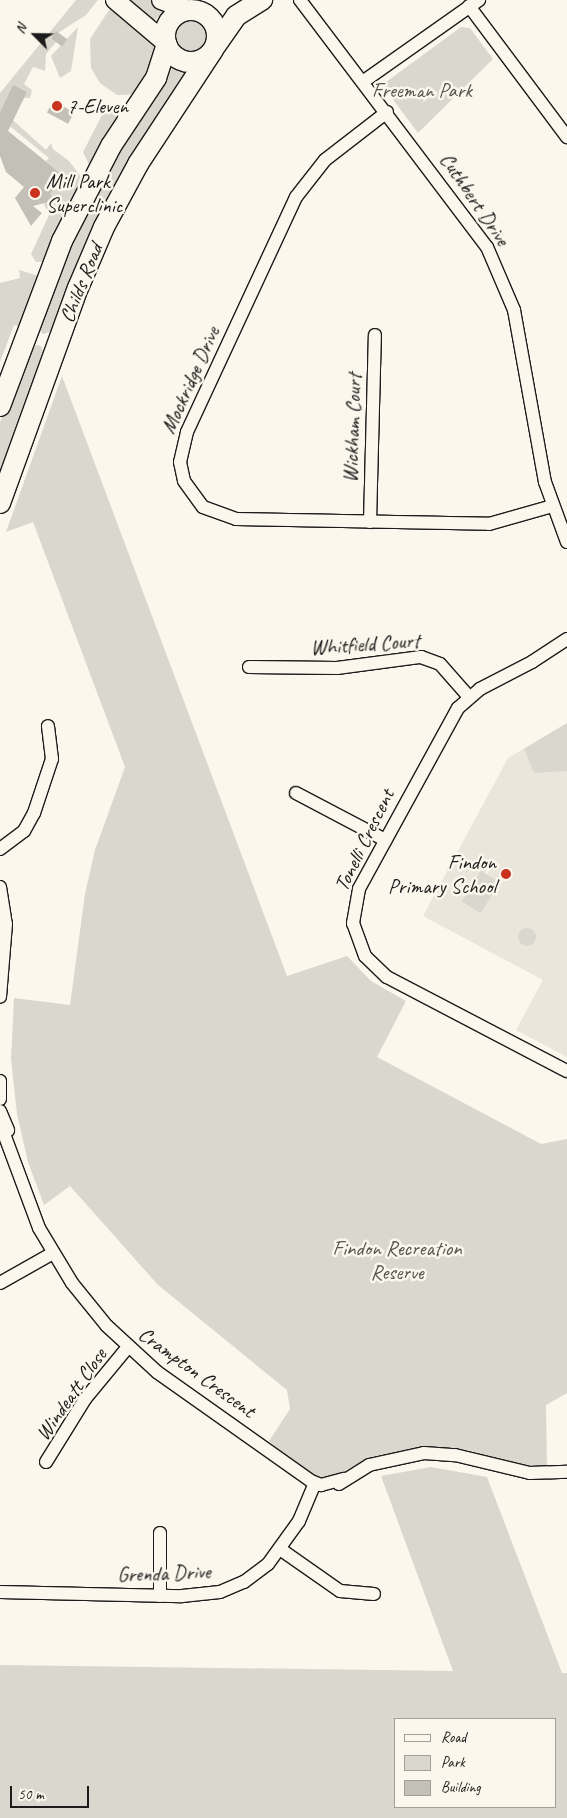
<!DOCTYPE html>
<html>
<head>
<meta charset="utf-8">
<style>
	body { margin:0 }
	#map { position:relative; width:567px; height:1818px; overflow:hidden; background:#fbf7ec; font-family:Caveat,sans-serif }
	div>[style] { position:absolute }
	.built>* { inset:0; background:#eae6dc }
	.green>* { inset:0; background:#dad7ce; transform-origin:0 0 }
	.round { border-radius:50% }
	.building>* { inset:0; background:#c3c0b8; transform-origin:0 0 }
	.roads { filter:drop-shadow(1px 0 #1c1c1c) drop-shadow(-1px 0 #1c1c1c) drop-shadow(0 1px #1c1c1c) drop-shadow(0 -1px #1c1c1c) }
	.minor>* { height:12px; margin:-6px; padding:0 6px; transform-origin:6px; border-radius:6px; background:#fbf7ec }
	.secondary>* { height:18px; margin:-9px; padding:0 9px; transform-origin:9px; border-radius:9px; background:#fbf7ec }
	.primary>* { height:20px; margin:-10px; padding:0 10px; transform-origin:10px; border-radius:10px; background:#fbf7ec }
	.primary>.ring { margin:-10px; padding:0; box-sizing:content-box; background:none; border:20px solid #fbf7ec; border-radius:50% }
	.dots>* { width:14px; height:14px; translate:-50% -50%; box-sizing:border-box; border:2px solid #fbf7ec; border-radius:50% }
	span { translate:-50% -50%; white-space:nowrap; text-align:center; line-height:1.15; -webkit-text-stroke:5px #fbf7ec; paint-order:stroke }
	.park-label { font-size:21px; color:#555451 }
	.poi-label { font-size:21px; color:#1c1c1c }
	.left { translate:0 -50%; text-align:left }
	.right { translate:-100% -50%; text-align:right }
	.street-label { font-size:21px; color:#1c1c1c }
	.legend { position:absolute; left:394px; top:1718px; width:162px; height:90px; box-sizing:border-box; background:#fbf7ec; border:1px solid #a29f99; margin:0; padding:6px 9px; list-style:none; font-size:15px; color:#1c1c1c }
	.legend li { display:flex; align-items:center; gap:10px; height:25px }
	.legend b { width:25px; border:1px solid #a29f99 }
	.north { position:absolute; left:10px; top:10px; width:50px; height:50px; -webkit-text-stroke:4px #fbf7ec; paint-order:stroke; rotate:293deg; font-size:14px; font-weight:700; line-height:20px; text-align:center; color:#1c1c1c }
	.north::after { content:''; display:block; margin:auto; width:18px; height:22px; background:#1c1c1c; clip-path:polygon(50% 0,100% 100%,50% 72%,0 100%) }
	.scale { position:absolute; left:10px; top:1786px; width:79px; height:22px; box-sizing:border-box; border:2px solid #1c1c1c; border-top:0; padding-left:6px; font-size:15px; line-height:18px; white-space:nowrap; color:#1c1c1c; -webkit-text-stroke:4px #fbf7ec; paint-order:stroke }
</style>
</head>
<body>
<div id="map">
	<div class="built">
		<i style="clip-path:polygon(567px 723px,567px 1057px,516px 1030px,543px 980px,423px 916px,508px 758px)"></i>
	</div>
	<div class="green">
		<i style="clip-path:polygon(76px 0,98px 0,86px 15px,50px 38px,56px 42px,46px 54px,45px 71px,33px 67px,24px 84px,32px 90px,30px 98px,24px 98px,27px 92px,13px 86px,0 112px,0 93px)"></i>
		<i style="clip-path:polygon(127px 0,151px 0,165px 11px,154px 21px)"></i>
		<i style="clip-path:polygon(111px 7px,158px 50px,138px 94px,117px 95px,100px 83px,91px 68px,90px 39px)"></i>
		<i class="round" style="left:176px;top:20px;width:32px;height:32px"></i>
		<i style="clip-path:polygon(78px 27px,71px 71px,60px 78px,51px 56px)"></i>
		<i style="clip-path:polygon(461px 27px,470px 28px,493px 59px,418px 133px,385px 89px,386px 82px)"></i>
		<i style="clip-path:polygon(171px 65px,191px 73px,53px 331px,43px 334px,39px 330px,77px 221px)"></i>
		<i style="clip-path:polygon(130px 107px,91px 169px,83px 152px,102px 115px,109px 109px)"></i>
		<i style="clip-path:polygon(0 113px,14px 121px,46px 150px,51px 143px,53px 149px,69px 161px,85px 182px,44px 262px,36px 262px,31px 254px,49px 215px,44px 204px,54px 198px,50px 194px,64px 176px,46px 161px,49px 158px,0 118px)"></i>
		<i style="clip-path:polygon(19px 270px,39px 276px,23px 328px,14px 325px,0 362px,0 283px,20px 278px)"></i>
		<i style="clip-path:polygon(36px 345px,41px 346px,45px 356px,0 487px,0 422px,21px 364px)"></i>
		<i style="clip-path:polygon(62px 376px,287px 976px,347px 956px,371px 981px,406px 1001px,377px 1057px,541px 1144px,567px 1139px,567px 1393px,546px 1405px,547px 1467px,516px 1465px,468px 1450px,430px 1446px,374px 1456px,327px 1480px,314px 1479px,269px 1441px,290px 1409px,287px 1390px,158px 1285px,70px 1186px,44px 1205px,28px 1162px,17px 1114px,11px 1059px,14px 998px,70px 1005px,85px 894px,95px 850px,125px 767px,33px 522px,6px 532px)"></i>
		<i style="clip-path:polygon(567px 723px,567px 771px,534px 773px,524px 749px)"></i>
		<i style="left:481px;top:871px;width:22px;height:36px;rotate:32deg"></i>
		<i class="round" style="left:518px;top:928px;width:18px;height:18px"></i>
		<i style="clip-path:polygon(evenodd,431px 1467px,487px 1477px,562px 1673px,567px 1673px,567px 1818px,0 1818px,0 1665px,453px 1671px,381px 1476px,431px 1467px,556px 1719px,556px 1807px,396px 1807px,396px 1719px,556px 1719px)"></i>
	</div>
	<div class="building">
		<i style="left:56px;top:31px;width:14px;height:9px;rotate:36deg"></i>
		<i style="clip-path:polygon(13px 85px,27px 92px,8px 131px,64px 176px,50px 194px,56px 200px,33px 206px,42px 213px,31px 226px,15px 198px,24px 187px,6px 172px,0 156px,0 112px)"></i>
		<i style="left:53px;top:101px;width:24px;height:13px;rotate:28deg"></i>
	</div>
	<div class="roads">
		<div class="minor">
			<i style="left:300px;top:0;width:310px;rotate:52.9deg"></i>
			<i style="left:487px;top:247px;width:69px;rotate:66.8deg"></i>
			<i style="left:514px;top:310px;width:175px;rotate:79.8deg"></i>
			<i style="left:545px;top:482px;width:64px;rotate:69.9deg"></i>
			<i style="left:469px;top:6px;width:164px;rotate:53.2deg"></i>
			<i style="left:364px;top:81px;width:141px;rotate:-35.2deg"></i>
			<i style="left:387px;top:112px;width:78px;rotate:142.3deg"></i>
			<i style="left:325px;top:160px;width:47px;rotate:128.1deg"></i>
			<i style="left:296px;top:197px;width:259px;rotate:114.9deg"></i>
			<i style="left:187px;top:432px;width:31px;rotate:103deg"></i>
			<i style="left:180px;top:462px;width:19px;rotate:78deg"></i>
			<i style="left:184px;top:481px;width:32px;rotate:54deg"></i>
			<i style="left:203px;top:507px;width:35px;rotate:20deg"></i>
			<i style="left:236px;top:519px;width:253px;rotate:1.1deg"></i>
			<i style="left:489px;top:524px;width:66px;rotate:-15.9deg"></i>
			<i style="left:370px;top:522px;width:187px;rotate:-88.5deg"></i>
			<i style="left:567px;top:639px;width:42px;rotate:146.7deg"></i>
			<i style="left:532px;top:662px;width:59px;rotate:152.6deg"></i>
			<i style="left:480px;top:689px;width:29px;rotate:139deg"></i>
			<i style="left:458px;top:708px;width:206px;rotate:118.7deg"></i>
			<i style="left:359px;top:889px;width:35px;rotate:100deg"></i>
			<i style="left:353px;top:923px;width:35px;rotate:70deg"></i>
			<i style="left:365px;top:956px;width:30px;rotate:44deg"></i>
			<i style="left:387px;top:977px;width:203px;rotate:27.6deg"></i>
			<i style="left:249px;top:667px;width:88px;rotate:0.7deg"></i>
			<i style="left:337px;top:668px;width:85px;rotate:-7.5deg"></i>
			<i style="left:421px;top:657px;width:20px;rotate:20deg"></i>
			<i style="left:440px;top:664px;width:44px;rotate:48.7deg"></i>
			<i style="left:296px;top:793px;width:101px;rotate:27.8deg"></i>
			<i style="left:0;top:849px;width:30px;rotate:-37deg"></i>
			<i style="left:24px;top:831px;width:21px;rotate:-61deg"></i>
			<i style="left:34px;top:813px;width:57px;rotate:-71.6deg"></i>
			<i style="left:52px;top:759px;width:33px;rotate:-97deg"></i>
			<i style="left:0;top:887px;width:37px;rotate:81deg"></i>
			<i style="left:6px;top:924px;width:73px;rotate:94.7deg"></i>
			<i style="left:0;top:1081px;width:18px;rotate:90deg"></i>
			<i style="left:0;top:1111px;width:21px;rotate:67deg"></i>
			<i style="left:0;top:1123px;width:112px;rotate:69.6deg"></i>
			<i style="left:39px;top:1228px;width:64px;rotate:59deg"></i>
			<i style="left:72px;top:1283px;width:55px;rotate:50.9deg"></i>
			<i style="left:107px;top:1326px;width:68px;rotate:42.6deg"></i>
			<i style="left:157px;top:1372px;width:189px;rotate:35.3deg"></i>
			<i style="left:311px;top:1481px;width:11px;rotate:22deg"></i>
			<i style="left:321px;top:1485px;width:24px;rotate:-15deg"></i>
			<i style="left:0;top:1283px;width:61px;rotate:-29.5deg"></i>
			<i style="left:46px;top:1462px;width:74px;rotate:-58.2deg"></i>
			<i style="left:85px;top:1399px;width:66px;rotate:-50.5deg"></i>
			<i style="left:339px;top:1484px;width:36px;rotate:-32deg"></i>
			<i style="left:369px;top:1465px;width:56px;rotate:-12.3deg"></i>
			<i style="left:424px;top:1453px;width:31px;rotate:4deg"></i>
			<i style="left:455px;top:1455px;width:77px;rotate:13.5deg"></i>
			<i style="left:530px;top:1473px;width:37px;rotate:-2deg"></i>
			<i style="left:160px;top:1533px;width:63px;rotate:90deg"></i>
			<i style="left:280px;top:1549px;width:73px;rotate:35deg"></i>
			<i style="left:340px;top:1591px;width:34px;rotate:5deg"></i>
			<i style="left:0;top:1592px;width:182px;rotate:1.3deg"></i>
			<i style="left:182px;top:1596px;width:38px;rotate:-6deg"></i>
			<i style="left:220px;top:1592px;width:26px;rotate:-23deg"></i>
			<i style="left:244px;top:1582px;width:30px;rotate:-37deg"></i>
			<i style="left:268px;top:1564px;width:53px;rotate:-54.2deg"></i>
			<i style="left:299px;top:1521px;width:41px;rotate:-67.2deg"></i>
		</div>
		<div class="secondary">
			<i style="left:115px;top:0;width:68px;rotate:40.2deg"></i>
			<i style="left:161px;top:0;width:29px;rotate:20deg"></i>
		</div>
		<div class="primary">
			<i class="ring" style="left:165px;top:10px;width:32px;height:32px"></i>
			<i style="left:216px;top:45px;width:35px;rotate:-55deg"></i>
			<i style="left:236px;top:16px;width:31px;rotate:-32deg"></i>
			<i style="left:0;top:406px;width:176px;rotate:-69.4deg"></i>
			<i style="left:62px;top:241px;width:107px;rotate:-62.7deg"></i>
			<i style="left:111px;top:146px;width:82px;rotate:-56.5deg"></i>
			<i style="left:156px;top:78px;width:35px;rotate:-72deg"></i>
			<i style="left:0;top:503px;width:229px;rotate:-70.1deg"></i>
			<i style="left:78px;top:288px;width:66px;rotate:-66.9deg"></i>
			<i style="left:104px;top:227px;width:72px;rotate:-61.6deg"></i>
			<i style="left:138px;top:164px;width:133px;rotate:-56.7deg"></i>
		</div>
	</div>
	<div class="dots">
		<i style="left:57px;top:106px;background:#c8321e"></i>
		<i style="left:35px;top:193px;background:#c8321e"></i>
		<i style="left:506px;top:874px;background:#c8321e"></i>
	</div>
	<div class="park-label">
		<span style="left:422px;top:90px">Freeman Park</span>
		<span style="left:397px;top:1260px">Findon Recreation<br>Reserve</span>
	</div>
	<div class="poi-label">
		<span class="left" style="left:67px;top:106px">7-Eleven</span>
		<span class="left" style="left:46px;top:193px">Mill Park<br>Superclinic</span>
		<span class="right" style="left:496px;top:874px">Findon<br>Primary School</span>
	</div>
	<div class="street-label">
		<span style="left:475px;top:199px;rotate:56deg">Cuthbert Drive</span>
		<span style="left:81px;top:283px;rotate:-68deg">Childs Road</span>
		<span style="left:190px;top:380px;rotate:-66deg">Mockridge Drive</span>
		<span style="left:352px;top:428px;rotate:-88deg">Wickham Court</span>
		<span style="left:365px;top:644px;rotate:-4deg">Whitfield Court</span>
		<span style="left:364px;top:840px;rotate:-64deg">Tonelli Crescent</span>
		<span style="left:197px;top:1372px;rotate:36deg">Crampton Crescent</span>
		<span style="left:71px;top:1394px;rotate:-55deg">Windeatt Close</span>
		<span style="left:164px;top:1573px;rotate:-2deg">Grenda Drive</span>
	</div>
	<ul class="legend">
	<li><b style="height:6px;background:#fbf7ec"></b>Road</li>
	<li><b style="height:14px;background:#dad7ce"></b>Park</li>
	<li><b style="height:14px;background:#c3c0b8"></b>Building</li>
	</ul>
	<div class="north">N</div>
	<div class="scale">50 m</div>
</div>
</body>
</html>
